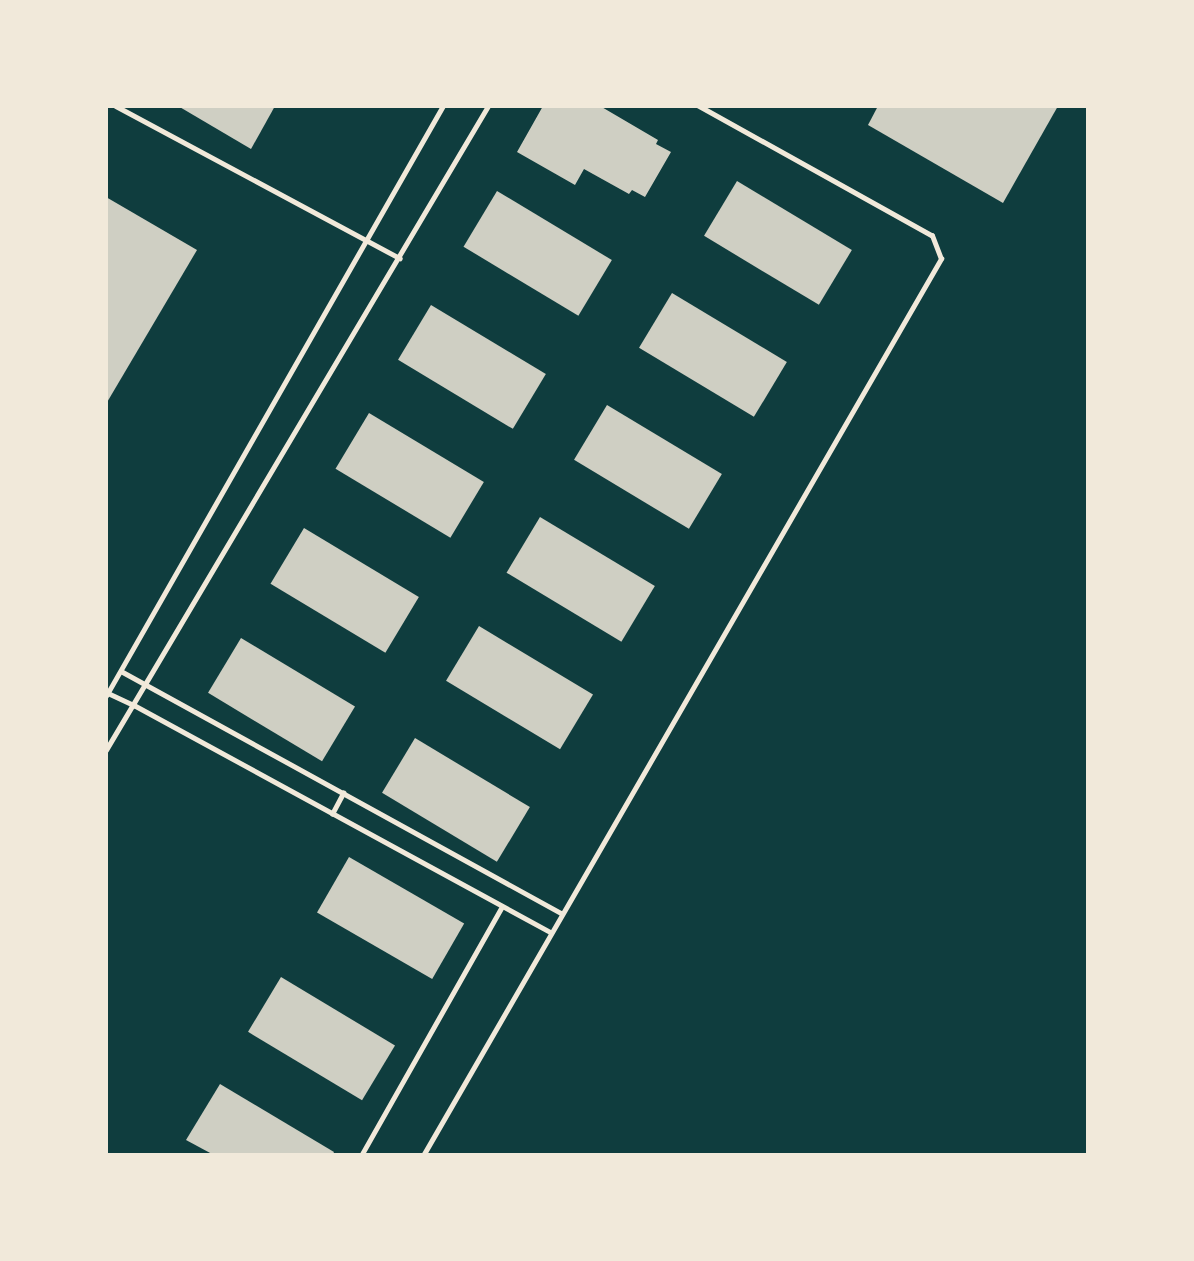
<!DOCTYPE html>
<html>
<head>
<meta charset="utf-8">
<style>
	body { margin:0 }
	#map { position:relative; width:1194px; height:1261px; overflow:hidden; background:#0f3d3e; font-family:Lato,sans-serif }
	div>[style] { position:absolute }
	.building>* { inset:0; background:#cfcfc3; transform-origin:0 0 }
	.service>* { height:4.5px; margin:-2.25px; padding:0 2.25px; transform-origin:2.25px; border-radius:2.25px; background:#f1e9da }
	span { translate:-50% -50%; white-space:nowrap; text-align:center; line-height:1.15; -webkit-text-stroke:4.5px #f1e9da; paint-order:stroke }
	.frame { position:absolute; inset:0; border:108px solid #f1e9da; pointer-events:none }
</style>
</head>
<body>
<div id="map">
	<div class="building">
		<i style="clip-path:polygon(178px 106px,275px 106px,251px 149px)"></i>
		<i style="clip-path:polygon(543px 106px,600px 106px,658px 140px,656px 144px,671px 152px,645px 197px,632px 190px,629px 194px,584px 169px,575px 185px,517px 152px)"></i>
		<i style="clip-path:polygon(878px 106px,1058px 106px,1003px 203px,868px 125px)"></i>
		<i style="left:737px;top:181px;width:134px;height:64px;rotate:31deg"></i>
		<i style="left:497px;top:191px;width:134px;height:65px;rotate:31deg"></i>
		<i style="clip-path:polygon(106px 197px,197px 250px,106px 404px)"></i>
		<i style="left:672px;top:293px;width:134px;height:64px;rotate:31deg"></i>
		<i style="left:431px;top:305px;width:134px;height:64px;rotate:31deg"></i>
		<i style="left:607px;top:405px;width:134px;height:64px;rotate:31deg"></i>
		<i style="left:369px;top:413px;width:134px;height:65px;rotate:31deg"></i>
		<i style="left:540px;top:517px;width:134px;height:65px;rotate:31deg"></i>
		<i style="left:304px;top:528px;width:134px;height:65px;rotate:31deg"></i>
		<i style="left:479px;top:626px;width:133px;height:64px;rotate:31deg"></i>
		<i style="left:241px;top:638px;width:133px;height:64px;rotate:31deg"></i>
		<i style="left:415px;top:738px;width:134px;height:64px;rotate:31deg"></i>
		<i style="left:349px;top:857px;width:133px;height:64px;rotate:30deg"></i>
		<i style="left:281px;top:977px;width:133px;height:64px;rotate:31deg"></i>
		<i style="clip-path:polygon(220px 1084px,334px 1152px,333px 1154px,212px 1154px,186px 1140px)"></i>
	</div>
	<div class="service">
		<i style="left:116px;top:106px;width:322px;rotate:28.2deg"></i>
		<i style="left:121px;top:671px;width:502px;rotate:28.81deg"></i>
		<i style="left:108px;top:693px;width:29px;rotate:25deg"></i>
		<i style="left:134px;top:705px;width:474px;rotate:28.6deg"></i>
		<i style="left:106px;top:696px;width:679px;rotate:-60.27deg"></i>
		<i style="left:106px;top:750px;width:749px;rotate:-59.32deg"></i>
		<i style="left:332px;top:814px;width:24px;rotate:-62deg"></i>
		<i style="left:362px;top:1154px;width:284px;rotate:-60.5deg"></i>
		<i style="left:424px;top:1154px;width:1034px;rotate:-59.99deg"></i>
		<i style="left:941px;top:259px;width:25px;rotate:-111deg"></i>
		<i style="left:932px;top:236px;width:268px;rotate:-150.9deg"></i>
	</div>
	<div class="frame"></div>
</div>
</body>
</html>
